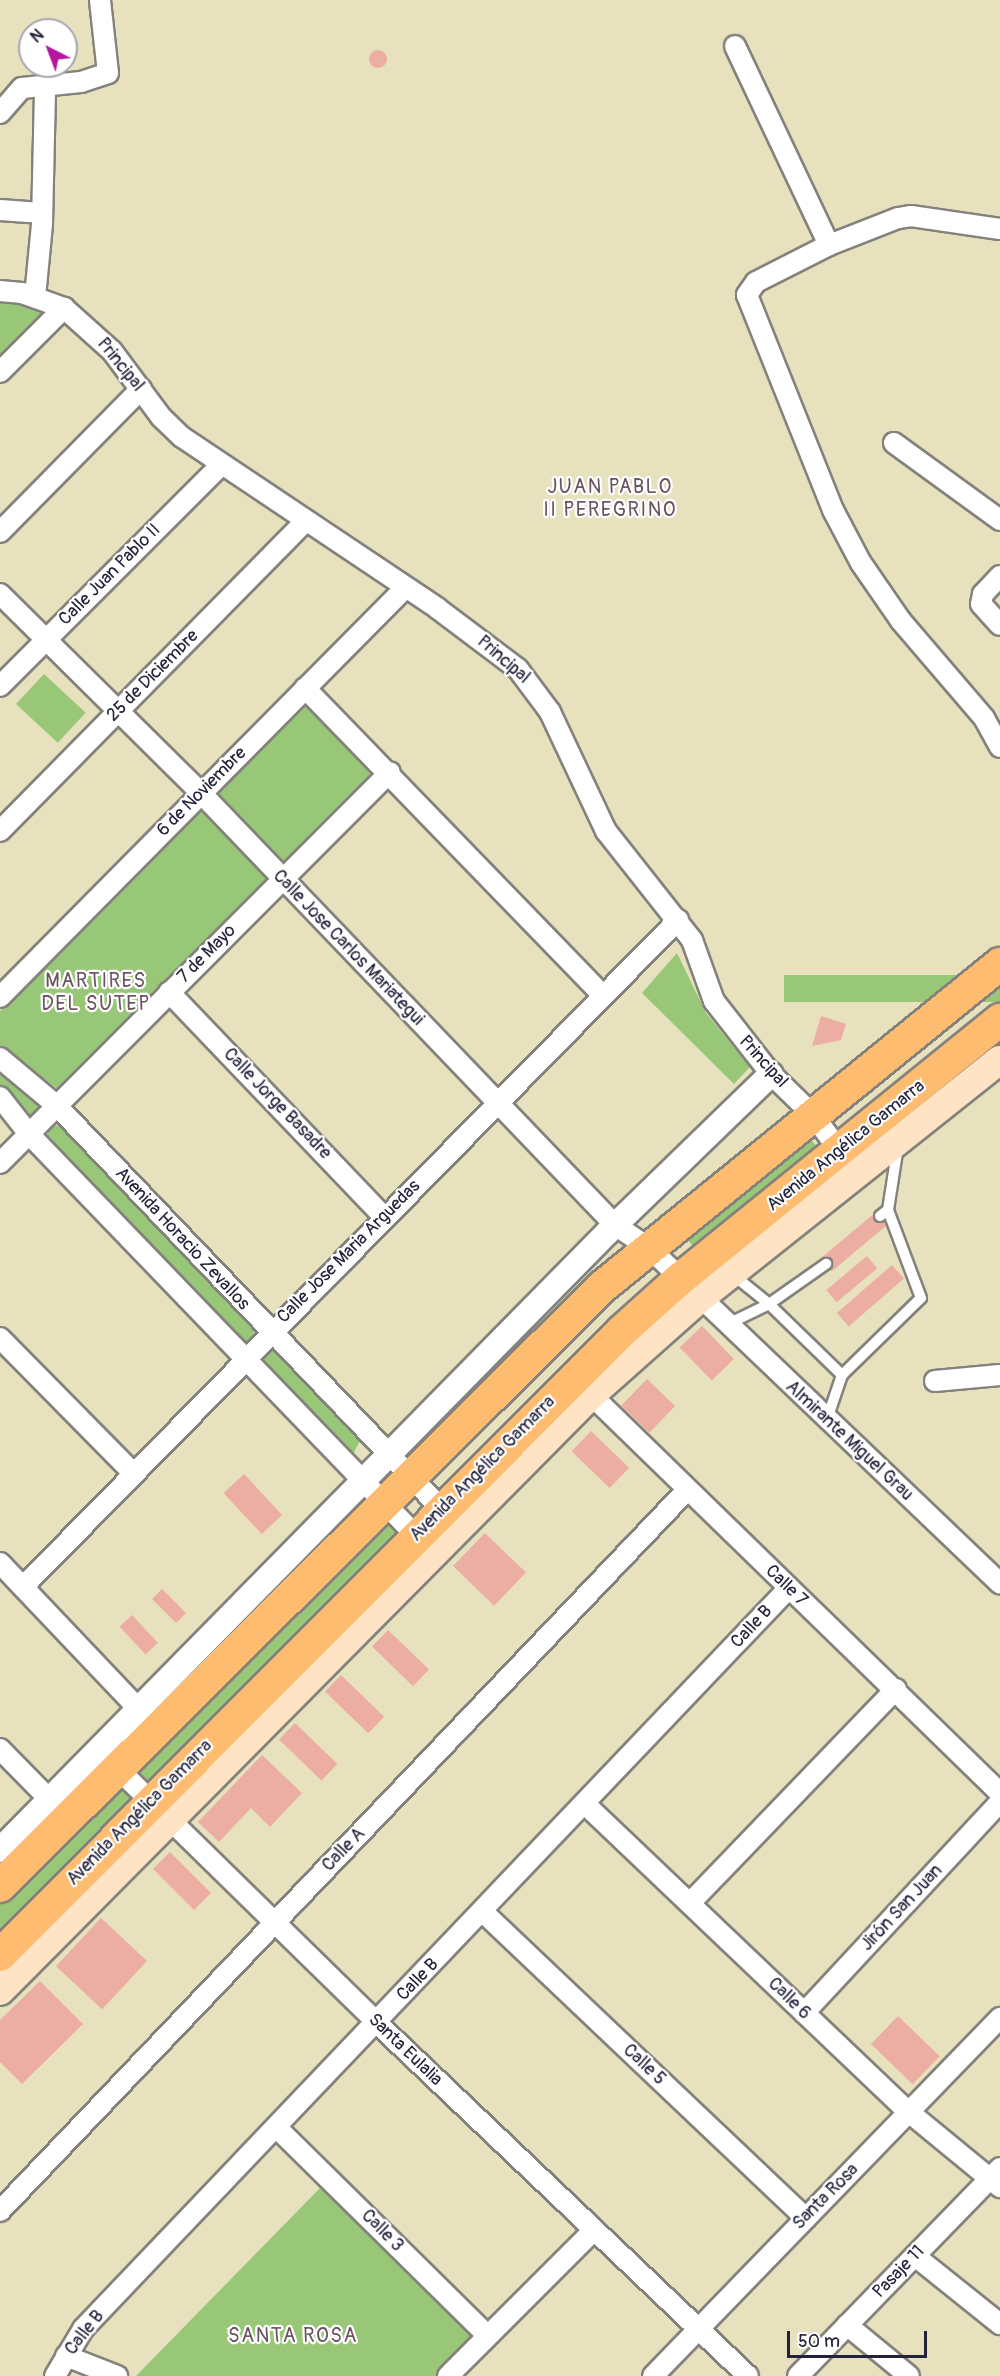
<!DOCTYPE html>
<html>
<head>
<meta charset="utf-8">
<style>
	body { margin:0 }
	#map { position:relative; width:1000px; height:2376px; overflow:hidden; background:#e7e1be; font-family:Pangolin,sans-serif }
	div>[style] { position:absolute }
	.green>* { inset:0; background:#98c877; transform-origin:0 0 }
	.building>* { inset:0; background:#ecaea2; transform-origin:0 0 }
	.round { border-radius:50% }
	.roads { filter:drop-shadow(2px 0 #84827c) drop-shadow(-2px 0 #84827c) drop-shadow(0 2px #84827c) drop-shadow(0 -2px #84827c) }
	.service>* { height:10px; margin:-5px; padding:0 5px; transform-origin:5px; border-radius:5px; background:#fff }
	.minor>* { height:20px; margin:-10px; padding:0 10px; transform-origin:10px; border-radius:10px; background:#fff }
	.tertiary>* { height:24px; margin:-12px; padding:0 12px; transform-origin:12px; border-radius:12px; background:#fff }
	.secondary>* { height:28px; margin:-14px; padding:0 14px; transform-origin:14px; border-radius:14px; background:#fee4c5 }
	.primary>* { height:32px; margin:-16px; padding:0 16px; transform-origin:16px; border-radius:16px; background:#fdbc6f }
	span { translate:-50% -50%; white-space:nowrap; text-align:center; line-height:1.15; -webkit-text-stroke:4.5px #fff; paint-order:stroke }
	.street-label { font-size:18px; color:#22223b }
	.neighbourhood-label { font-size:20px; color:#69535f; letter-spacing:1.5px }
	.north { position:absolute; left:18px; top:18px; width:60px; height:60px; box-sizing:border-box; background:#fff; border:2px solid #a7a7b1; border-radius:50%; rotate:318deg; font-size:16px; font-weight:700; line-height:24px; text-align:center; color:#22223b }
	.north::after { content:''; display:block; margin:auto; width:21px; height:27px; background:#b5179e; clip-path:polygon(50% 0,100% 100%,50% 72%,0 100%) }
	.scale { position:absolute; left:787px; top:2331px; width:140px; height:27px; box-sizing:border-box; border:3px solid #22223b; border-top:0; padding-left:8px; font-size:18px; line-height:21px; white-space:nowrap; color:#22223b; -webkit-text-stroke:4px #fff; paint-order:stroke }
</style>
</head>
<body>
<div id="map">
	<div class="green">
		<i style="clip-path:polygon(0 299px,52px 312px,0 364px)"></i>
		<i style="left:44px;top:674px;width:57px;height:41px;rotate:43deg"></i>
		<i style="left:308px;top:704px;width:96px;height:130px;rotate:45deg"></i>
		<i style="clip-path:polygon(203px 809px,270px 877px,59px 1090px,0 1045px,0 1011px)"></i>
		<i style="clip-path:polygon(677px 953px,706px 1013px,750px 1067px,734px 1084px,642px 993px)"></i>
		<i style="left:1000px;top:975px;width:27px;height:216px;rotate:90deg"></i>
		<i style="clip-path:polygon(0 1067px,50px 1107px,31px 1124px,0 1086px)"></i>
		<i style="clip-path:polygon(64px 1125px,257px 1328px,247px 1343px,241px 1345px,48px 1142px,48px 1132px,55px 1126px)"></i>
		<i style="left:809px;top:1137px;width:23px;height:159px;rotate:50deg"></i>
		<i style="clip-path:polygon(269px 1350px,277px 1350px,361px 1439px,353px 1454px,345px 1453px,259px 1363px)"></i>
		<i style="clip-path:polygon(389px 1520px,401px 1537px,149px 1790px,129px 1770px)"></i>
		<i style="clip-path:polygon(118px 1781px,139px 1802px,0 1942px,0 1901px)"></i>
		<i style="clip-path:polygon(320px 2188px,470px 2330px,472px 2337px,436px 2376px,136px 2376px)"></i>
	</div>
	<div class="building">
		<i class="round" style="left:369px;top:50px;width:18px;height:18px"></i>
		<i style="clip-path:polygon(821px 1016px,846px 1024px,841px 1040px,812px 1046px)"></i>
		<i style="left:876px;top:1212px;width:17px;height:72px;rotate:50deg"></i>
		<i style="left:867px;top:1256px;width:16px;height:53px;rotate:50deg"></i>
		<i style="left:892px;top:1265px;width:18px;height:73px;rotate:49deg"></i>
		<i style="left:702px;top:1326px;width:46px;height:31px;rotate:46deg"></i>
		<i style="left:647px;top:1379px;width:39px;height:37px;rotate:44deg"></i>
		<i style="left:591px;top:1431px;width:53px;height:28px;rotate:44deg"></i>
		<i style="left:244px;top:1474px;width:56px;height:28px;rotate:47deg"></i>
		<i style="left:485px;top:1533px;width:57px;height:46px;rotate:44deg"></i>
		<i style="left:162px;top:1589px;width:34px;height:14px;rotate:45deg"></i>
		<i style="left:132px;top:1615px;width:38px;height:17px;rotate:47deg"></i>
		<i style="left:388px;top:1630px;width:57px;height:23px;rotate:44deg"></i>
		<i style="left:341px;top:1675px;width:60px;height:23px;rotate:44deg"></i>
		<i style="left:295px;top:1723px;width:59px;height:23px;rotate:44deg"></i>
		<i style="clip-path:polygon(262px 1755px,302px 1793px,270px 1827px,251px 1808px,219px 1842px,198px 1822px)"></i>
		<i style="left:170px;top:1852px;width:58px;height:24px;rotate:45deg"></i>
		<i style="left:101px;top:1918px;width:63px;height:66px;rotate:43deg"></i>
		<i style="clip-path:polygon(40px 1981px,83px 2024px,22px 2084px,0 2062px,0 2020px)"></i>
		<i style="left:898px;top:2016px;width:58px;height:39px;rotate:44deg"></i>
	</div>
	<div class="roads">
		<div class="service">
			<i style="left:880px;top:1216px;width:10px;rotate:-37deg"></i>
			<i style="left:888px;top:1210px;width:65px;rotate:-81.1deg"></i>
			<i style="left:732px;top:1274px;width:48px;rotate:39deg"></i>
			<i style="left:769px;top:1304px;width:70px;rotate:-35.1deg"></i>
			<i style="left:726px;top:1325px;width:48px;rotate:-26deg"></i>
			<i style="left:769px;top:1304px;width:102px;rotate:44.2deg"></i>
			<i style="left:842px;top:1375px;width:46px;rotate:108.8deg"></i>
			<i style="left:842px;top:1375px;width:110px;rotate:-44.3deg"></i>
			<i style="left:921px;top:1298px;width:94px;rotate:-110.6deg"></i>
		</div>
		<div class="minor">
			<i style="left:735px;top:46px;width:220px;rotate:64.7deg"></i>
			<i style="left:0;top:113px;width:33px;rotate:-49deg"></i>
			<i style="left:22px;top:88px;width:59px;rotate:-5.8deg"></i>
			<i style="left:81px;top:82px;width:28px;rotate:-18deg"></i>
			<i style="left:108px;top:73px;width:73px;rotate:-96.3deg"></i>
			<i style="left:0;top:210px;width:31px;rotate:4deg"></i>
			<i style="left:1000px;top:229px;width:90px;rotate:-171.7deg"></i>
			<i style="left:911px;top:216px;width:13px;rotate:171deg"></i>
			<i style="left:898px;top:218px;width:74px;rotate:158.6deg"></i>
			<i style="left:829px;top:245px;width:82px;rotate:153.1deg"></i>
			<i style="left:756px;top:282px;width:16px;rotate:125deg"></i>
			<i style="left:747px;top:295px;width:232px;rotate:68.2deg"></i>
			<i style="left:833px;top:510px;width:60px;rotate:62.2deg"></i>
			<i style="left:861px;top:563px;width:70px;rotate:55.4deg"></i>
			<i style="left:901px;top:621px;width:128px;rotate:49.4deg"></i>
			<i style="left:984px;top:718px;width:33px;rotate:61deg"></i>
			<i style="left:0;top:291px;width:22px;rotate:5deg"></i>
			<i style="left:22px;top:293px;width:45px;rotate:19.7deg"></i>
			<i style="left:64px;top:308px;width:64px;rotate:41.9deg"></i>
			<i style="left:112px;top:351px;width:82px;rotate:53.4deg"></i>
			<i style="left:161px;top:417px;width:29px;rotate:44deg"></i>
			<i style="left:182px;top:437px;width:307px;rotate:33.8deg"></i>
			<i style="left:437px;top:608px;width:101px;rotate:37deg"></i>
			<i style="left:518px;top:669px;width:54px;rotate:53.3deg"></i>
			<i style="left:550px;top:712px;width:132px;rotate:64.8deg"></i>
			<i style="left:606px;top:831px;width:139px;rotate:51.7deg"></i>
			<i style="left:692px;top:940px;width:65px;rotate:70.2deg"></i>
			<i style="left:714px;top:1001px;width:93px;rotate:52deg"></i>
			<i style="left:771px;top:1074px;width:59px;rotate:44.3deg"></i>
			<i style="left:813px;top:1115px;width:54px;rotate:53.3deg"></i>
			<i style="left:35px;top:297px;width:73px;rotate:-84.5deg"></i>
			<i style="left:42px;top:224px;width:136px;rotate:-88.7deg"></i>
			<i style="left:0;top:372px;width:91px;rotate:-45deg"></i>
			<i style="left:894px;top:443px;width:131px;rotate:36deg"></i>
			<i style="left:0;top:532px;width:201px;rotate:-45.4deg"></i>
			<i style="left:1000px;top:576px;width:25px;rotate:133deg"></i>
			<i style="left:983px;top:594px;width:10px;rotate:101deg"></i>
			<i style="left:981px;top:604px;width:28px;rotate:48deg"></i>
			<i style="left:0;top:594px;width:283px;rotate:44.7deg"></i>
			<i style="left:201px;top:793px;width:598px;rotate:46.22deg"></i>
			<i style="left:615px;top:1225px;width:40px;rotate:34deg"></i>
			<i style="left:648px;top:1247px;width:487px;rotate:43.7deg"></i>
			<i style="left:0;top:686px;width:313px;rotate:-45deg"></i>
			<i style="left:305px;top:688px;width:428px;rotate:45.9deg"></i>
			<i style="left:0;top:831px;width:436px;rotate:-45.4deg"></i>
			<i style="left:169px;top:992px;width:311px;rotate:46.3deg"></i>
			<i style="left:0;top:997px;width:576px;rotate:-45.28deg"></i>
			<i style="left:0;top:1058px;width:73px;rotate:40deg"></i>
			<i style="left:56px;top:1105px;width:569px;rotate:46.35deg"></i>
			<i style="left:0;top:1097px;width:47px;rotate:51.9deg"></i>
			<i style="left:29px;top:1134px;width:568px;rotate:46.07deg"></i>
			<i style="left:0;top:1163px;width:552px;rotate:-45.07deg"></i>
			<i style="left:0;top:1338px;width:191px;rotate:45.4deg"></i>
			<i style="left:935px;top:1381px;width:65px;rotate:-5.3deg"></i>
			<i style="left:583px;top:1387px;width:582px;rotate:44.23deg"></i>
			<i style="left:0;top:1563px;width:215px;rotate:46.5deg"></i>
			<i style="left:23px;top:1587px;width:935px;rotate:-45.52deg"></i>
			<i style="left:0;top:1749px;width:84px;rotate:45.5deg"></i>
			<i style="left:117px;top:1768px;width:364px;rotate:44.4deg"></i>
			<i style="left:377px;top:2023px;width:512px;rotate:43.58deg"></i>
			<i style="left:585px;top:1804px;width:448px;rotate:43.6deg"></i>
			<i style="left:910px;top:2113px;width:117px;rotate:39.4deg"></i>
			<i style="left:690px;top:1903px;width:297px;rotate:-46.1deg"></i>
			<i style="left:483px;top:1912px;width:445px;rotate:43.5deg"></i>
			<i style="left:804px;top:2013px;width:288px;rotate:-47.1deg"></i>
			<i style="left:277px;top:2128px;width:295px;rotate:44.6deg"></i>
			<i style="left:0;top:2211px;width:996px;rotate:-46.38deg"></i>
			<i style="left:915px;top:2256px;width:109px;rotate:38.7deg"></i>
			<i style="left:847px;top:2325px;width:80px;rotate:39.4deg"></i>
			<i style="left:66px;top:2356px;width:55px;rotate:21.4deg"></i>
			<i style="left:55px;top:2376px;width:55px;rotate:-59.2deg"></i>
			<i style="left:83px;top:2329px;width:1023px;rotate:-46.39deg"></i>
			<i style="left:448px;top:2376px;width:206px;rotate:-45deg"></i>
			<i style="left:653px;top:2376px;width:499px;rotate:-45.9deg"></i>
			<i style="left:798px;top:2376px;width:290px;rotate:-45.8deg"></i>
		</div>
		<div class="tertiary">
			<i style="left:0;top:1850px;width:866px;rotate:-45.47deg"></i>
			<i style="left:607px;top:1233px;width:228px;rotate:-44.1deg"></i>
		</div>
		<div class="secondary">
			<i style="left:0;top:1991px;width:839px;rotate:-45.24deg"></i>
			<i style="left:591px;top:1395px;width:144px;rotate:-41.6deg"></i>
			<i style="left:699px;top:1299px;width:384px;rotate:-38.5deg"></i>
		</div>
		<div class="primary">
			<i style="left:0;top:1886px;width:849px;rotate:-44.86deg"></i>
			<i style="left:602px;top:1287px;width:513px;rotate:-39.06deg"></i>
			<i style="left:0;top:1955px;width:881px;rotate:-45.09deg"></i>
			<i style="left:622px;top:1331px;width:78px;rotate:-41.9deg"></i>
			<i style="left:680px;top:1279px;width:412px;rotate:-39deg"></i>
		</div>
	</div>
	<div class="street-label">
		<span style="left:120px;top:365px;rotate:51deg">Principal</span>
		<span style="left:110px;top:575px;rotate:-45deg">Calle Juan Pablo II</span>
		<span style="left:503px;top:660px;rotate:41deg">Principal</span>
		<span style="left:153px;top:676px;rotate:-45deg">25 de Diciembre</span>
		<span style="left:202px;top:792px;rotate:-45deg">6 de Noviembre</span>
		<span style="left:348px;top:948px;rotate:46deg">Calle Jose Carlos Mariategui</span>
		<span style="left:207px;top:954px;rotate:-45deg">7 de Mayo</span>
		<span style="left:763px;top:1062px;rotate:48deg">Principal</span>
		<span style="left:277px;top:1104px;rotate:46deg">Calle Jorge Basadre</span>
		<span style="left:846px;top:1146px;rotate:-39deg">Avenida Angélica Gamarra</span>
		<span style="left:182px;top:1239px;rotate:47deg">Avenida Horacio Zevallos</span>
		<span style="left:349px;top:1252px;rotate:-45deg">Calle Jose Maria Arguedas</span>
		<span style="left:849px;top:1441px;rotate:43deg">Almirante Miguel Grau</span>
		<span style="left:483px;top:1469px;rotate:-45deg">Avenida Angélica Gamarra</span>
		<span style="left:786px;top:1586px;rotate:44deg">Calle 7</span>
		<span style="left:752px;top:1627px;rotate:-47deg">Calle B</span>
		<span style="left:140px;top:1813px;rotate:-45deg">Avenida Angélica Gamarra</span>
		<span style="left:344px;top:1850px;rotate:-46deg">Calle A</span>
		<span style="left:902px;top:1908px;rotate:-47deg">Jirón San Juan</span>
		<span style="left:418px;top:1980px;rotate:-46deg">Calle B</span>
		<span style="left:789px;top:1999px;rotate:44deg">Calle 6</span>
		<span style="left:405px;top:2050px;rotate:44deg">Santa Eulalia</span>
		<span style="left:644px;top:2065px;rotate:43deg">Calle 5</span>
		<span style="left:826px;top:2197px;rotate:-45deg">Santa Rosa</span>
		<span style="left:382px;top:2231px;rotate:45deg">Calle 3</span>
		<span style="left:899px;top:2272px;rotate:-46deg">Pasaje 11</span>
		<span style="left:85px;top:2333px;rotate:-52deg">Calle B</span>
	</div>
	<div class="neighbourhood-label">
		<span style="left:610px;top:498px">JUAN PABLO<br>II PEREGRINO</span>
		<span style="left:96px;top:992px">MARTIRES<br>DEL SUTEP</span>
		<span style="left:293px;top:2335px">SANTA ROSA</span>
	</div>
	<div class="north">N</div>
	<div class="scale">50 m</div>
</div>
</body>
</html>
